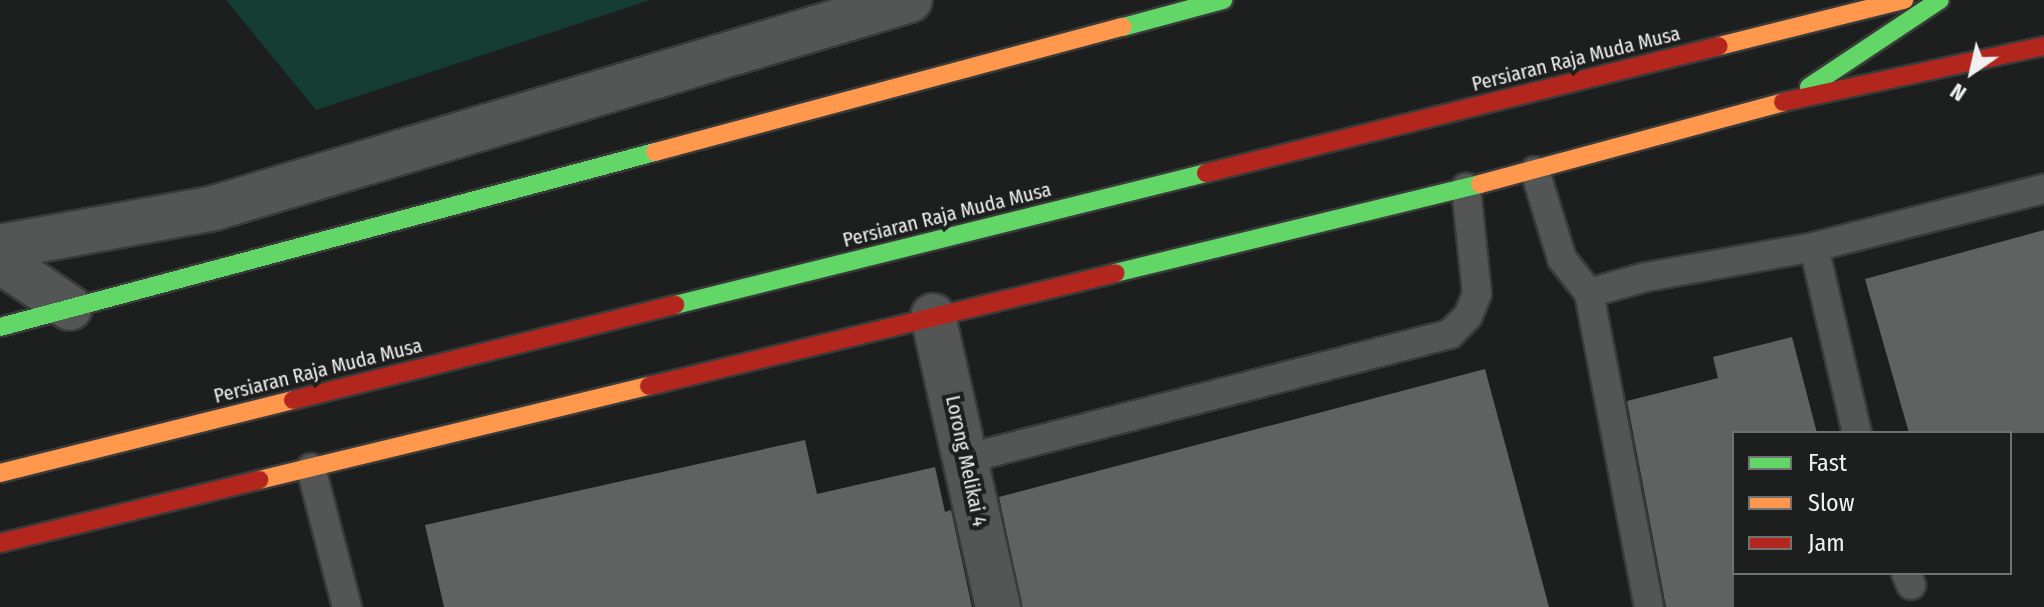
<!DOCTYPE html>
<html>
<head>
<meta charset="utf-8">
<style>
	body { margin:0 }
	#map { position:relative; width:2044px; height:607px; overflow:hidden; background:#1d1e1e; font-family:"Fira Sans Condensed",sans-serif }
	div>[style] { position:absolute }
	.green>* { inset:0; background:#153d34 }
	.building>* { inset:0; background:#606161 }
	.roads { filter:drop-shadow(2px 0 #393a3a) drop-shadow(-2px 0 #393a3a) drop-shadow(0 2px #393a3a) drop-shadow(0 -2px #393a3a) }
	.lane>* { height:28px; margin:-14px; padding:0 14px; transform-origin:14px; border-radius:14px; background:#545555 }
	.street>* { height:44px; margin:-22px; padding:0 22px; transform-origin:22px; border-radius:22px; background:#545555 }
	.fast>* { height:18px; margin:-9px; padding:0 9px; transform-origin:9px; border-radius:9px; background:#63d668 }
	.slow>* { height:18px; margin:-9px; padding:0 9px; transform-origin:9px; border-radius:9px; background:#ff974d }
	.jam>* { height:18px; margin:-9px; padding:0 9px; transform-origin:9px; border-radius:9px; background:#b3261e }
	span { translate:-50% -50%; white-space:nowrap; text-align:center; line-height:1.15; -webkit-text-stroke:8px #1c1f1e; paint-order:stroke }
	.street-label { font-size:20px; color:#eff1f0 }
	.legend { position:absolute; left:1732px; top:431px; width:280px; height:144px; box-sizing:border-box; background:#1c1f1e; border:2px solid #707372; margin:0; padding:10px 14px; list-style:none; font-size:24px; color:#eff1f0 }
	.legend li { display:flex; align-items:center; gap:16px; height:40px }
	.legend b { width:40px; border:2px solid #707372 }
	.north { position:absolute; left:1932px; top:32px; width:80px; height:80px; -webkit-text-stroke:6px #1c1f1e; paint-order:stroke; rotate:214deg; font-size:22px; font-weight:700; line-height:32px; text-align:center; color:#eff1f0 }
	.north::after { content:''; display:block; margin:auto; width:28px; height:36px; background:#eff1f0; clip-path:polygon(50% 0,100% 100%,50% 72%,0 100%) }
</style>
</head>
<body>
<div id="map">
	<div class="green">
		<i style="clip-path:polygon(226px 0,650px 0,316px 110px)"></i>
	</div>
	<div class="building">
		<i style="clip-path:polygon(2044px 230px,2044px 433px,1909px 433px,1865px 279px)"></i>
		<i style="clip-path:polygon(1792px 337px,1817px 433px,1734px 433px,1734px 607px,1666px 607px,1627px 401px,1718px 378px,1713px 357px)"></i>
		<i style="clip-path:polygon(1485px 369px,1549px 607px,1022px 607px,999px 497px)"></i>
		<i style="clip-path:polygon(805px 440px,817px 494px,935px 467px,945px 512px,951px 510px,972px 607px,444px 607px,425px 525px)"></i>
	</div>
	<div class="roads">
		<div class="lane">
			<i style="left:1535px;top:171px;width:92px;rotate:72.9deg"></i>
			<i style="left:1562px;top:259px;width:43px;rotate:51.5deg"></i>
			<i style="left:1589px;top:293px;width:59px;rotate:-15.7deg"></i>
			<i style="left:1646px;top:277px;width:171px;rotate:-10.1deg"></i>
			<i style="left:1814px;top:247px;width:191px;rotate:77deg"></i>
			<i style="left:1814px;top:247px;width:237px;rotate:-14.2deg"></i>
			<i style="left:1589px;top:293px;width:320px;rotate:79.2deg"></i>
			<i style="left:965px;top:459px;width:501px;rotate:-14.45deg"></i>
			<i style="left:1450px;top:334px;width:25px;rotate:-45deg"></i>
			<i style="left:1468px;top:316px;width:24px;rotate:-68deg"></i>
			<i style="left:1477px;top:294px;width:107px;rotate:-95.9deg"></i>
			<i style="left:311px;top:468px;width:144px;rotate:75.5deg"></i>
			<i style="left:1906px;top:573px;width:13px;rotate:67deg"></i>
		</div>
		<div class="street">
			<i style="left:0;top:247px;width:218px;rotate:-10.3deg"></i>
			<i style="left:214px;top:208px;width:726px;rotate:-16.64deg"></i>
			<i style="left:0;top:261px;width:84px;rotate:33.9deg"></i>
			<i style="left:933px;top:316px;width:298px;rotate:77.4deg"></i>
		</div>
		<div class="fast">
			<i style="left:1123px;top:27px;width:104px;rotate:-15.1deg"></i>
			<i style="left:1809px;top:87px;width:157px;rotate:-33.6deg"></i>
			<i style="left:1115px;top:273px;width:376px;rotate:-13.7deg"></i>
			<i style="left:675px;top:305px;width:547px;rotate:-13.96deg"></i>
			<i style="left:0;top:327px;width:678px;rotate:-14.96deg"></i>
		</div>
		<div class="slow">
			<i style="left:1719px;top:46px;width:191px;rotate:-14deg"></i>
			<i style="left:655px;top:152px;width:484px;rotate:-15deg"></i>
			<i style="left:1480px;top:184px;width:314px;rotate:-15.1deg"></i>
			<i style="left:0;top:473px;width:302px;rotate:-14deg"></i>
			<i style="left:259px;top:480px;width:401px;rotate:-13.6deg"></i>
		</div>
		<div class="jam">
			<i style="left:1783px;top:102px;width:267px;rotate:-12.1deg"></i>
			<i style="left:1206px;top:173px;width:528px;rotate:-13.9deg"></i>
			<i style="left:649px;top:386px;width:480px;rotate:-13.6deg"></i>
			<i style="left:293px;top:400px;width:394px;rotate:-14deg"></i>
			<i style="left:0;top:543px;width:267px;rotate:-13.7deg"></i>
		</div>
	</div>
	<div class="street-label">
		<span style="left:1576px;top:59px;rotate:-14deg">Persiaran Raja Muda Musa</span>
		<span style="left:947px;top:215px;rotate:-14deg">Persiaran Raja Muda Musa</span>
		<span style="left:318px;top:371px;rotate:-14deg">Persiaran Raja Muda Musa</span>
		<span style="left:966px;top:461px;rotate:78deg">Lorong Melikai 4</span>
	</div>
	<ul class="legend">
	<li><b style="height:10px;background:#63d668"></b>Fast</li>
	<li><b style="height:10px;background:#ff974d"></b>Slow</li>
	<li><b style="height:10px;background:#b3261e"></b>Jam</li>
	</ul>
	<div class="north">N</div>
</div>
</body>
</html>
